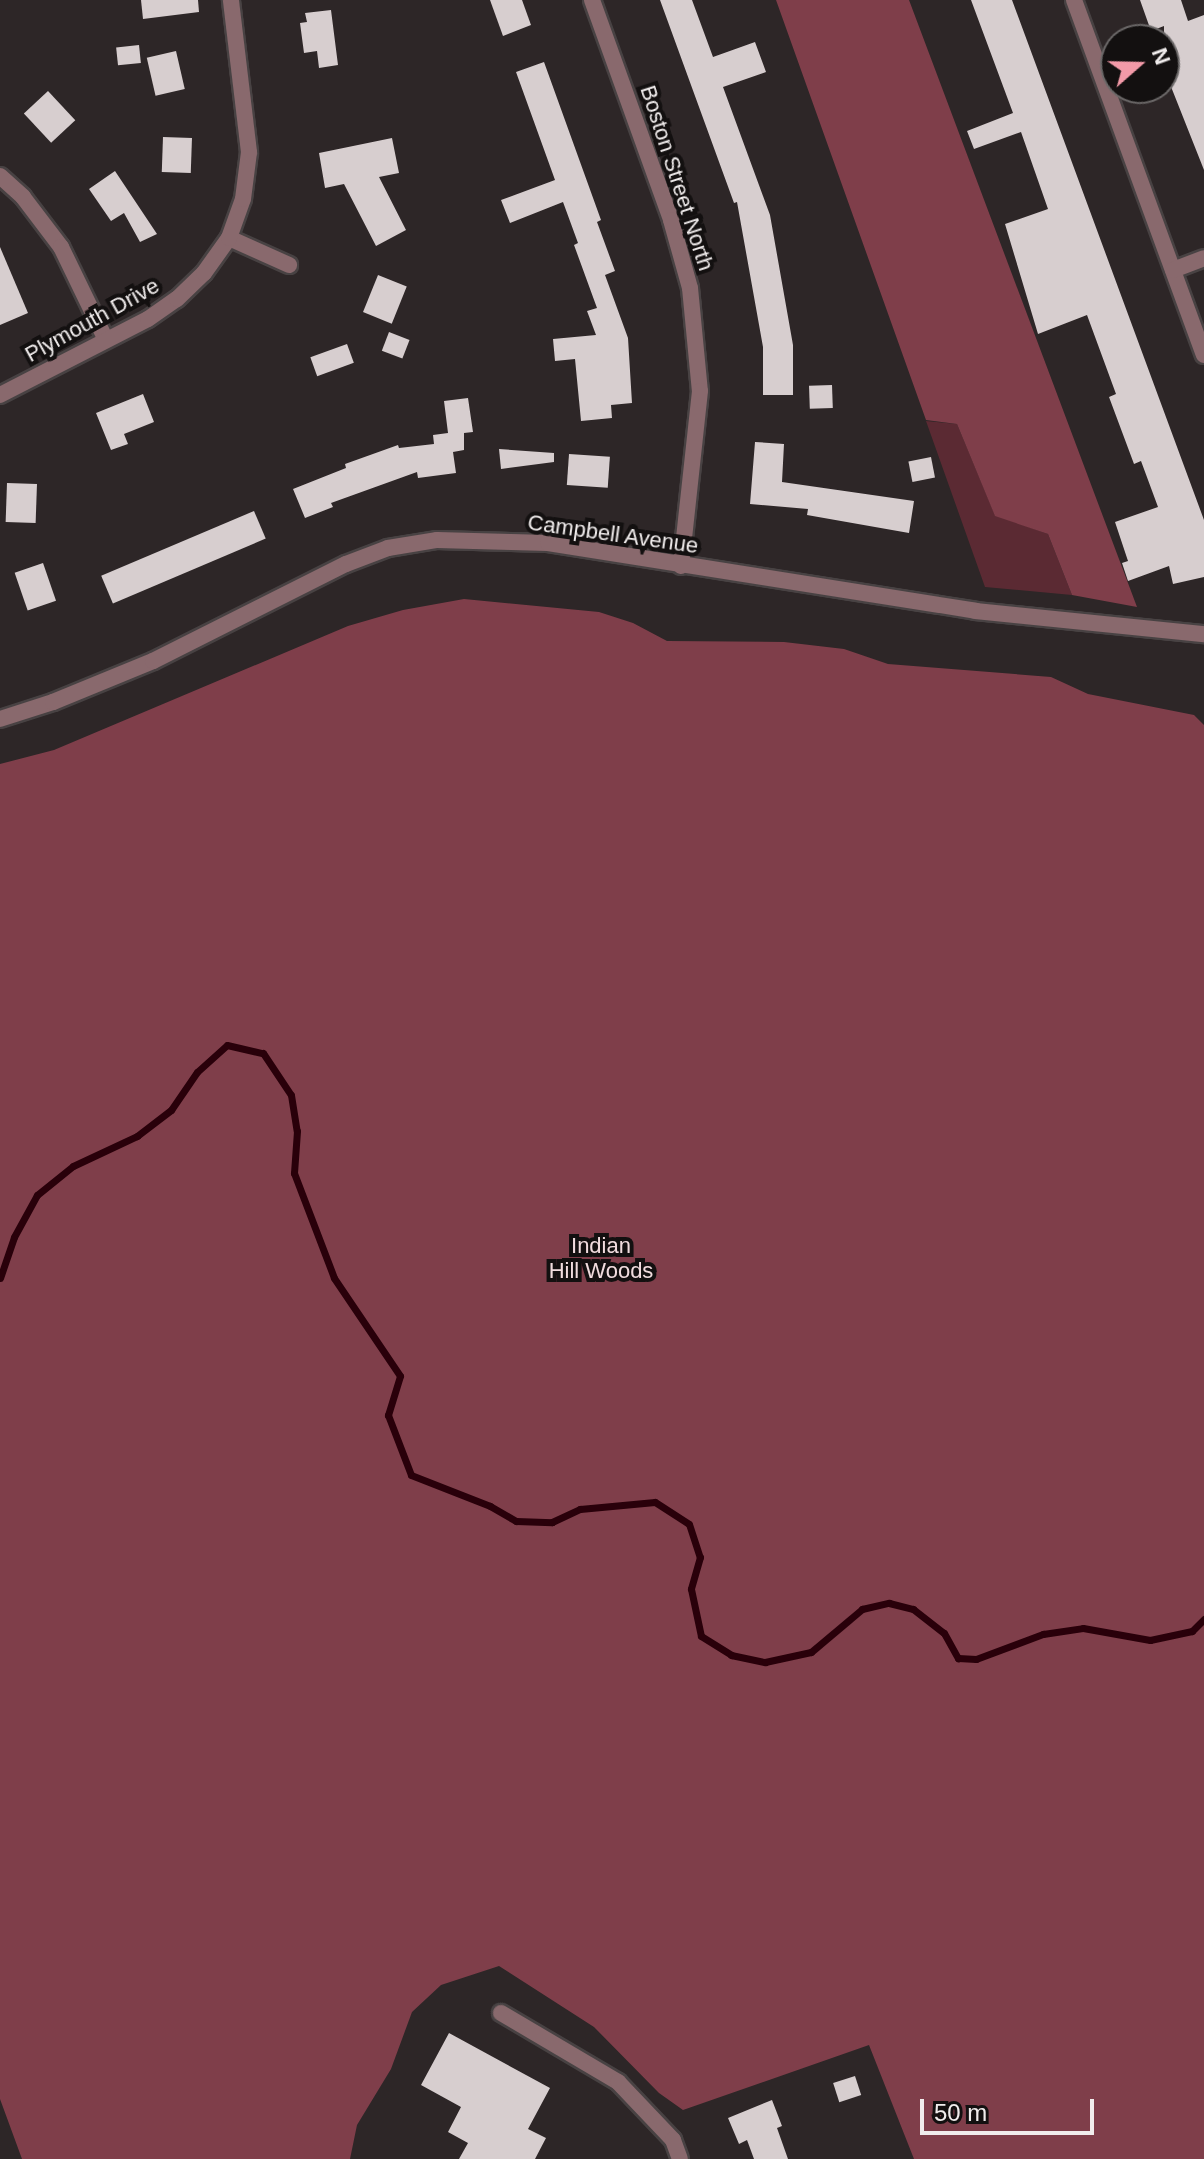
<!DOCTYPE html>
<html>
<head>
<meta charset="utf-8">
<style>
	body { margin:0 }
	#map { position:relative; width:1204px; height:2159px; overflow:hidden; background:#2d2627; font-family:Helvetica,sans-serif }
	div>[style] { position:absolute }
	.green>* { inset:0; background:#5b2a33 }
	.forest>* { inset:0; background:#7f3e4a }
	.stream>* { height:7px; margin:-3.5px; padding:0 3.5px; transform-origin:3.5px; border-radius:3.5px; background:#29000a }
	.building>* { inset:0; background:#d7cecf; transform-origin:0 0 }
	.roads { filter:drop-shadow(2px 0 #484243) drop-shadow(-2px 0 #484243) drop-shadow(0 2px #484243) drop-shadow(0 -2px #484243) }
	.minor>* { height:16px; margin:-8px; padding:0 8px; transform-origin:8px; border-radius:8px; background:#89696d }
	span { translate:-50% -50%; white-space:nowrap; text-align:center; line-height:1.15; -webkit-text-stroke:8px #131010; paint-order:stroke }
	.street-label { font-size:22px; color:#f0ecec }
	.park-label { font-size:22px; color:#f1dcde }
	.north { position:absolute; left:1100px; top:24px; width:80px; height:80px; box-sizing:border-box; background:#131010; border:2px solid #6b6868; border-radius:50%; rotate:70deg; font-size:22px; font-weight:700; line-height:32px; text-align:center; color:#f0ecec }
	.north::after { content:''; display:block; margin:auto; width:28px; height:36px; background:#f39aa8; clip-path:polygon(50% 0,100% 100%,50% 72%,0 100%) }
	.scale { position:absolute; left:920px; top:2099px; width:174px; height:36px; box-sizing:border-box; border:4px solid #f0ecec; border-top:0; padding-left:10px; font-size:24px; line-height:28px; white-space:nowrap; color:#f0ecec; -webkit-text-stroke:6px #131010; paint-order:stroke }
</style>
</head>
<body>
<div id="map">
	<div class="green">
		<i style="clip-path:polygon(926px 421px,957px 424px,995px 515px,1048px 534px,1072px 595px,985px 587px)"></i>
	</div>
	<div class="forest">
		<i style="clip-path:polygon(776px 0,909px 0,1137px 607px,1072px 595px,1048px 534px,995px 516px,957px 424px,926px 420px)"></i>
		<i style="clip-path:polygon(464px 599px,599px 612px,633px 623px,667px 641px,784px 642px,844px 649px,888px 664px,1051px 677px,1088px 694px,1194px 715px,1204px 725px,1204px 2159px,914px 2159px,869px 2045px,683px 2110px,659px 2093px,594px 2027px,499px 1966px,441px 1985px,412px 2012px,391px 2069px,357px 2125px,350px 2159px,22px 2159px,0 2099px,0 764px,54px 750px,348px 626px,403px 610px)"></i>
	</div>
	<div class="stream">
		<i style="left:0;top:1278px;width:43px;rotate:-71.1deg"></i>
		<i style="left:14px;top:1237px;width:48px;rotate:-61.3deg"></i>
		<i style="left:37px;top:1195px;width:46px;rotate:-38.9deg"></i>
		<i style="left:73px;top:1166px;width:71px;rotate:-25.1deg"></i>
		<i style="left:137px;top:1136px;width:43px;rotate:-37.4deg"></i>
		<i style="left:171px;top:1110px;width:46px;rotate:-55.6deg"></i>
		<i style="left:197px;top:1072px;width:40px;rotate:-42deg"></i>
		<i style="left:227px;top:1045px;width:37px;rotate:13deg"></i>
		<i style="left:263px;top:1053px;width:50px;rotate:56.3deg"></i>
		<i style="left:291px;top:1095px;width:36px;rotate:81deg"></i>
		<i style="left:297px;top:1131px;width:42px;rotate:94.1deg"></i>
		<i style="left:294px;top:1173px;width:112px;rotate:69.1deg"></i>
		<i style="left:334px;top:1278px;width:118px;rotate:56deg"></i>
		<i style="left:400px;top:1376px;width:41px;rotate:107.1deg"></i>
		<i style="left:388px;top:1415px;width:64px;rotate:69deg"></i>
		<i style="left:411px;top:1475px;width:85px;rotate:21.4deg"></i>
		<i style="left:490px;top:1506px;width:30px;rotate:30deg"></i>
		<i style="left:516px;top:1521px;width:36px;rotate:2deg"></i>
		<i style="left:552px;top:1522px;width:31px;rotate:-25deg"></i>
		<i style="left:580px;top:1509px;width:75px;rotate:-5.3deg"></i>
		<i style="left:655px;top:1502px;width:40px;rotate:32.9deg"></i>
		<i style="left:689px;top:1524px;width:35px;rotate:72deg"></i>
		<i style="left:700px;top:1557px;width:33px;rotate:106deg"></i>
		<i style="left:691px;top:1589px;width:48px;rotate:78deg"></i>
		<i style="left:701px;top:1636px;width:36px;rotate:32deg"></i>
		<i style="left:731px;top:1655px;width:35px;rotate:12deg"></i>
		<i style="left:765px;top:1662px;width:47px;rotate:-12.3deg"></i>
		<i style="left:811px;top:1652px;width:67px;rotate:-40.1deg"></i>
		<i style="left:862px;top:1609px;width:28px;rotate:-13deg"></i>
		<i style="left:889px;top:1603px;width:25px;rotate:14deg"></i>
		<i style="left:913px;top:1609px;width:39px;rotate:38deg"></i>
		<i style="left:944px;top:1633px;width:29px;rotate:61deg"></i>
		<i style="left:958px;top:1658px;width:18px;rotate:3deg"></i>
		<i style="left:976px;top:1659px;width:72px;rotate:-20.5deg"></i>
		<i style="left:1043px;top:1634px;width:40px;rotate:-8.5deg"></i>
		<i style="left:1083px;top:1628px;width:68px;rotate:10.2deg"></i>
		<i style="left:1150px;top:1640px;width:43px;rotate:-12.1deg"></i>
		<i style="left:1192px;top:1631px;width:17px;rotate:-45deg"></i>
	</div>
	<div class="building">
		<i style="clip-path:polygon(141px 0,198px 0,199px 12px,143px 19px)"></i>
		<i style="clip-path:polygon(490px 0,522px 0,531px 25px,503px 36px)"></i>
		<i style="clip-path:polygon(660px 0,692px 0,713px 57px,755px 42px,766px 72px,723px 87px,770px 215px,793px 345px,793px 395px,763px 395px,763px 347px,737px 202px,734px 203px)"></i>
		<i style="clip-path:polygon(971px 0,1012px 0,1204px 520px,1204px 577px,1173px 584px,1169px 566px,1128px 581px,1122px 563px,1128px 561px,1115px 522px,1158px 507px,1141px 461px,1134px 464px,1109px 397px,1116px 394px,1087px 315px,1038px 334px,1005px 224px,1048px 209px,1021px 132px,974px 149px,967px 131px,1013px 113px)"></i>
		<i style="clip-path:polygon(1140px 0,1181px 0,1188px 21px,1204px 15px,1204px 170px,1164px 69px,1164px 26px,1151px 31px)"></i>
		<i style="clip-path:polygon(331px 10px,338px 65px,319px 68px,317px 51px,304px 53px,300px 23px,307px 22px,305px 13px)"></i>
		<i style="left:139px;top:45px;width:18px;height:23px;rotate:84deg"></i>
		<i style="left:176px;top:51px;width:39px;height:30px;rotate:77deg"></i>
		<i style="clip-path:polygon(544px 62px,601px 220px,597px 222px,615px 271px,605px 275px,628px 338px,632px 403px,611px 405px,612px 418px,581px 421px,575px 359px,555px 361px,553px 339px,596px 335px,587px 311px,597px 308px,574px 245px,578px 243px,563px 202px,510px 223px,501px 200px,555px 180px,516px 72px)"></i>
		<i style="left:48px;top:91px;width:40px;height:33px;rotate:47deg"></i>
		<i style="left:163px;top:137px;width:29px;height:35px;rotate:2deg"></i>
		<i style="clip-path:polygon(392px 138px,399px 173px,379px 177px,406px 230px,376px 246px,344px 184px,325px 188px,319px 153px)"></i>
		<i style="clip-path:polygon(115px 171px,157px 234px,140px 242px,124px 213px,111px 221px,89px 189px)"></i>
		<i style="clip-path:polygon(0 247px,28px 313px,0 325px)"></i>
		<i style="left:378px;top:275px;width:31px;height:40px;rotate:22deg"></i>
		<i style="left:389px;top:332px;width:22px;height:20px;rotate:21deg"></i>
		<i style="left:347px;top:344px;width:20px;height:39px;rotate:70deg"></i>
		<i style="left:832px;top:385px;width:23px;height:23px;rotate:88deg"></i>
		<i style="clip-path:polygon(143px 394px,154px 422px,124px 434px,128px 444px,111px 450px,96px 413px)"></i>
		<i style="clip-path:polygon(468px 398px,473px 432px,464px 433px,464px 450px,453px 452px,456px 473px,418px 478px,417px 472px,331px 503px,333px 507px,305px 518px,293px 489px,346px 468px,345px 464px,398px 445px,399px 448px,434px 444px,433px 435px,448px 433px,444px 401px)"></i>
		<i style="clip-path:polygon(755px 442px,784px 444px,782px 482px,914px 501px,909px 533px,807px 515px,808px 509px,750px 504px)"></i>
		<i style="clip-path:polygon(499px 449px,554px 453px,554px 462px,501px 469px)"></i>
		<i style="left:569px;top:454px;width:41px;height:31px;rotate:4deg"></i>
		<i style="left:931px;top:457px;width:21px;height:23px;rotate:79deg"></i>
		<i style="left:7px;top:483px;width:30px;height:39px;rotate:2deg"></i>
		<i style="left:254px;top:511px;width:30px;height:166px;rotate:67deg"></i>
		<i style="left:43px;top:563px;width:40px;height:30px;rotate:71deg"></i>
		<i style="clip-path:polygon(449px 2033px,550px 2088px,528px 2129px,546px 2138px,535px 2159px,459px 2159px,468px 2143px,448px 2132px,461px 2107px,421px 2085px)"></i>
		<i style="left:855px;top:2076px;width:20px;height:23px;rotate:72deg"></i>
		<i style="clip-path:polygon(772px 2100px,782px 2126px,777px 2128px,788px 2159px,754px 2159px,747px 2140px,739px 2144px,728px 2118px)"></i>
	</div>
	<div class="roads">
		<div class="minor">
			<i style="left:592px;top:0;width:234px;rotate:70.2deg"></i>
			<i style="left:671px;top:220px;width:71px;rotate:74.4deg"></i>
			<i style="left:690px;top:288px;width:103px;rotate:84.5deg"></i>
			<i style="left:700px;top:391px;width:176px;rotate:96.2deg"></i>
			<i style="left:1074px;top:0;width:378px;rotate:69.9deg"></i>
			<i style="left:0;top:176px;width:31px;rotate:42deg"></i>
			<i style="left:23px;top:197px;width:63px;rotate:52.8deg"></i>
			<i style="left:61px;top:247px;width:103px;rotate:64.2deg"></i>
			<i style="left:229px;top:238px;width:66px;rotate:24.2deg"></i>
			<i style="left:1173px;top:270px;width:33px;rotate:-21deg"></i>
			<i style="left:0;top:395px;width:166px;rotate:-27.2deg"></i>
			<i style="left:148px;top:319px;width:35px;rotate:-35deg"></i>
			<i style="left:177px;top:299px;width:37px;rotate:-44deg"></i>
			<i style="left:204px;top:273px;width:43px;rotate:-54.5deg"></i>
			<i style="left:229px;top:238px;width:41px;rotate:-70.3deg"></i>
			<i style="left:243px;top:199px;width:47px;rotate:-82.7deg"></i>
			<i style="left:249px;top:152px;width:153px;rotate:-96.8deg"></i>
			<i style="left:0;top:719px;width:56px;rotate:-17.8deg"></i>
			<i style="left:53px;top:702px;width:108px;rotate:-22.3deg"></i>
			<i style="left:153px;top:661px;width:216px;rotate:-26.7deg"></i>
			<i style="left:346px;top:564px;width:45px;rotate:-20.9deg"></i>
			<i style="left:388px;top:548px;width:50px;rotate:-9.3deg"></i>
			<i style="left:437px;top:540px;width:111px;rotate:1.5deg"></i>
			<i style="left:548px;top:543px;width:433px;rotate:9deg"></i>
			<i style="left:976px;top:611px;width:229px;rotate:5.8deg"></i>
			<i style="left:501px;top:2013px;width:136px;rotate:30.5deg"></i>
			<i style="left:618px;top:2082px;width:80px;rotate:46.5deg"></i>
			<i style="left:673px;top:2140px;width:20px;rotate:70deg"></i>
		</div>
	</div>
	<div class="street-label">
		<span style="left:677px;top:178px;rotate:72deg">Boston Street North</span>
		<span style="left:92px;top:320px;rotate:-29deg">Plymouth Drive</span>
		<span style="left:613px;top:534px;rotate:8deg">Campbell Avenue</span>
	</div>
	<div class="park-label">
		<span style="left:601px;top:1258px">Indian<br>Hill Woods</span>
	</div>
	<div class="north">N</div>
	<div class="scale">50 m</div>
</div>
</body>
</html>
